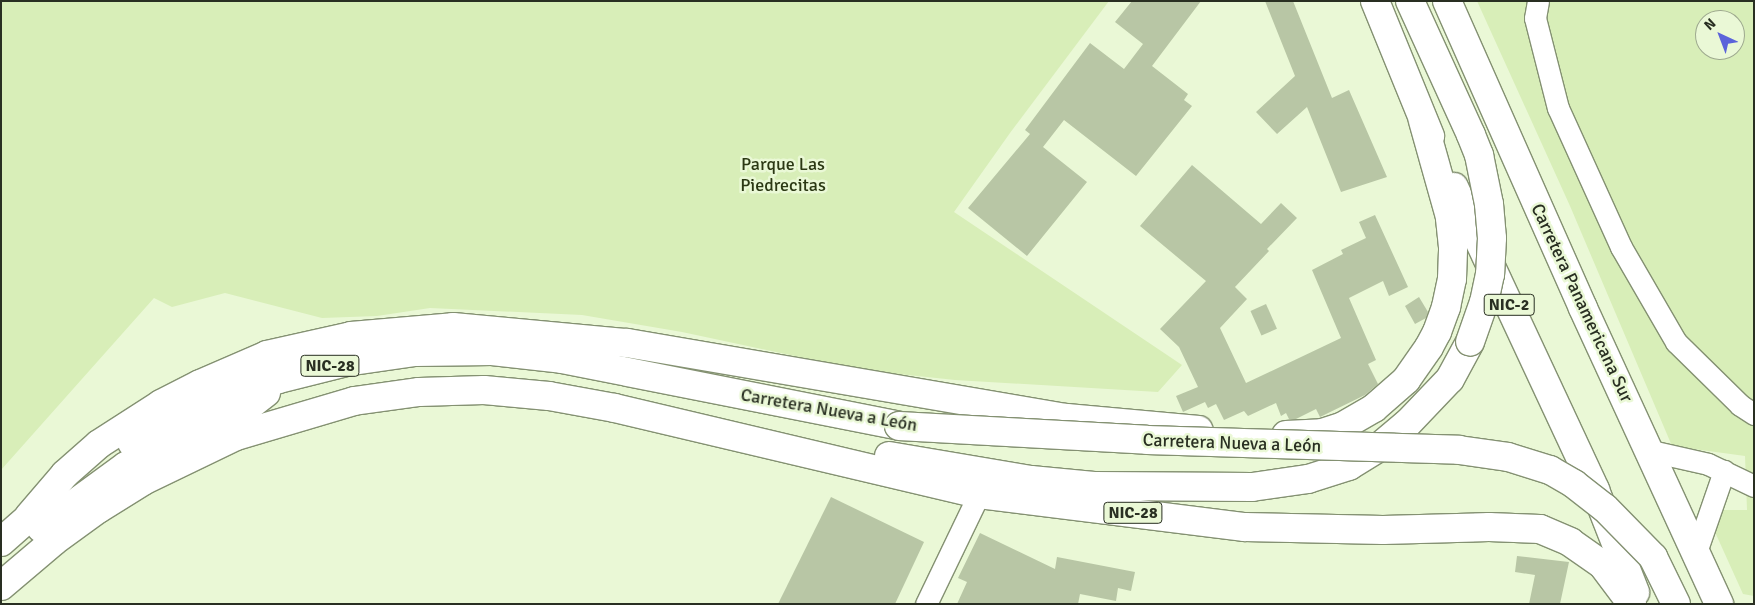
<!DOCTYPE html>
<html>
<head>
<meta charset="utf-8">
<style>
	body { margin:0 }
	#map { position:relative; width:1755px; height:605px; overflow:hidden; background:#eaf8d6; font-family:Signika,sans-serif }
	div>[style] { position:absolute }
	.green>* { inset:0; background:#d8eeb8 }
	.building>* { inset:0; background:#b8c6a5; transform-origin:0 0 }
	.roads { filter:drop-shadow(1px 0 #849172) drop-shadow(-1px 0 #849172) drop-shadow(0 1px #849172) drop-shadow(0 -1px #849172) }
	.minor>* { height:21px; margin:-10.5px; padding:0 10.5px; transform-origin:10.5px; border-radius:10.5px; background:#fff }
	.highway>* { height:28px; margin:-14px; padding:0 14px; transform-origin:14px; border-radius:14px; background:#fff }
	.bridges { filter:drop-shadow(1px 0 #849172) drop-shadow(-1px 0 #849172) drop-shadow(0 1px #849172) drop-shadow(0 -1px #849172) }
	.highway-bridge>* { height:28px; margin:-14px; padding:0 14px; transform-origin:14px; border-radius:14px; background:#fff }
	span { translate:-50% -50%; white-space:nowrap; text-align:center; line-height:1.15; -webkit-text-stroke:5px #eaf8d6; paint-order:stroke }
	.shield-label span { padding:1px 4px; background:#eaf8d6; border:1px solid; border-radius:4px; -webkit-text-stroke-width:0 }
	.shield-label { font-size:16px; color:#292f22; font-weight:700 }
	.park-label { font-size:18px; color:#2b3813 }
	.street-label { font-size:18px; color:#292f22 }
	.frame { position:absolute; inset:0; border:2px solid #292f22; pointer-events:none }
	.north { position:absolute; left:1695px; top:10px; width:50px; height:50px; box-sizing:border-box; background:#eaf8d6; border:1px solid #9da88e; border-radius:50%; rotate:317deg; font-size:14px; font-weight:700; line-height:20px; text-align:center; color:#292f22 }
	.north::after { content:''; display:block; margin:auto; width:18px; height:22px; background:#5b63da; clip-path:polygon(50% 0,100% 100%,50% 72%,0 100%) }
</style>
</head>
<body>
<div id="map">
	<div class="green">
		<i style="clip-path:polygon(1px 1px,1109px 1px,1010px 133px,954px 212px,1182px 365px,1158px 392px,955px 380px,861px 370px,682px 332px,582px 315px,430px 308px,377px 316px,322px 318px,225px 293px,172px 307px,154px 298px,1px 470px)"></i>
		<i style="clip-path:polygon(evenodd,1477px 1px,1754px 1px,1754px 596px,1743px 594px,1705px 510px,1747px 510px,1745px 456px,1672px 446px,1570px 206px,1477px 1px,1705px 20px,1735px 20px,1735px 50px,1705px 50px,1705px 20px)"></i>
	</div>
	<div class="building">
		<i style="clip-path:polygon(1132px 1px,1201px 1px,1152px 66px,1188px 94px,1184px 100px,1192px 106px,1136px 176px,1064px 120px,1043px 147px,1087px 182px,1027px 256px,968px 208px,1030px 134px,1025px 130px,1090px 43px,1124px 69px,1143px 44px,1115px 22px)"></i>
		<i style="clip-path:polygon(1265px 1px,1293px 1px,1332px 98px,1349px 90px,1387px 177px,1341px 192px,1307px 107px,1277px 134px,1256px 112px,1295px 76px)"></i>
		<i style="clip-path:polygon(1192px 165px,1261px 224px,1281px 203px,1297px 218px,1267px 249px,1269px 251px,1235px 287px,1247px 299px,1220px 328px,1246px 383px,1341px 338px,1312px 270px,1343px 254px,1341px 250px,1366px 238px,1359px 222px,1375px 215px,1408px 287px,1389px 296px,1383px 281px,1349px 298px,1376px 360px,1368px 364px,1378px 384px,1365px 395px,1320px 417px,1316px 409px,1296px 419px,1289px 419px,1286px 413px,1281px 416px,1276px 403px,1248px 416px,1244px 411px,1224px 420px,1216px 404px,1208px 408px,1205px 402px,1183px 412px,1176px 396px,1198px 387px,1179px 347px,1160px 329px,1206px 281px,1140px 226px)"></i>
		<i style="clip-path:polygon(1419px 297px,1428px 312px,1426px 318px,1415px 324px,1405px 306px)"></i>
		<i style="left:1266px;top:304px;width:27px;height:17px;rotate:66deg"></i>
		<i style="clip-path:polygon(831px 497px,924px 542px,895px 604px,778px 604px)"></i>
		<i style="clip-path:polygon(980px 533px,1055px 569px,1057px 557px,1135px 572px,1131px 591px,1118px 588px,1116px 601px,1080px 594px,1078px 604px,957px 604px,967px 582px,958px 578px)"></i>
		<i style="clip-path:polygon(1517px 556px,1569px 562px,1560px 604px,1529px 604px,1535px 575px,1515px 572px)"></i>
	</div>
	<div class="roads">
		<div class="minor">
			<i style="left:1538px;top:1px;width:17px;rotate:100deg"></i>
			<i style="left:1535px;top:18px;width:93px;rotate:75.7deg"></i>
			<i style="left:1558px;top:108px;width:153px;rotate:65.6deg"></i>
			<i style="left:1621px;top:247px;width:110px;rotate:59.9deg"></i>
			<i style="left:1676px;top:342px;width:90px;rotate:44.5deg"></i>
			<i style="left:1740px;top:405px;width:17px;rotate:33deg"></i>
			<i style="left:1651px;top:451px;width:58px;rotate:12.8deg"></i>
			<i style="left:1708px;top:464px;width:51px;rotate:25.6deg"></i>
			<i style="left:1696px;top:552px;width:86px;rotate:-70.9deg"></i>
			<i style="left:926px;top:604px;width:122px;rotate:-64.3deg"></i>
		</div>
		<div class="highway">
			<i style="left:1375px;top:1px;width:146px;rotate:67.8deg"></i>
			<i style="left:1447px;top:1px;width:336px;rotate:66.1deg"></i>
			<i style="left:1583px;top:308px;width:326px;rotate:65.3deg"></i>
			<i style="left:1454px;top:187px;width:334px;rotate:65deg"></i>
			<i style="left:1595px;top:490px;width:110px;rotate:68.6deg"></i>
			<i style="left:1286px;top:435px;width:36px;rotate:-3deg"></i>
			<i style="left:1322px;top:433px;width:22px;rotate:-18deg"></i>
			<i style="left:1343px;top:426px;width:36px;rotate:-30deg"></i>
			<i style="left:1374px;top:408px;width:43px;rotate:-41.2deg"></i>
			<i style="left:1406px;top:380px;width:40px;rotate:-55.1deg"></i>
			<i style="left:1429px;top:347px;width:17px;rotate:-62deg"></i>
			<i style="left:1437px;top:332px;width:27px;rotate:-70deg"></i>
			<i style="left:1446px;top:307px;width:29px;rotate:-78deg"></i>
			<i style="left:1452px;top:279px;width:32px;rotate:-88deg"></i>
			<i style="left:1453px;top:247px;width:30px;rotate:-96deg"></i>
			<i style="left:1450px;top:217px;width:100px;rotate:-105.7deg"></i>
			<i style="left:132px;top:443px;width:45px;rotate:-29.4deg"></i>
			<i style="left:171px;top:421px;width:53px;rotate:-23.2deg"></i>
			<i style="left:220px;top:400px;width:63px;rotate:-19.6deg"></i>
			<i style="left:279px;top:379px;width:69px;rotate:-14.2deg"></i>
			<i style="left:346px;top:362px;width:70px;rotate:-8.2deg"></i>
			<i style="left:415px;top:352px;width:77px;rotate:-0.7deg"></i>
			<i style="left:492px;top:351px;width:70px;rotate:6.5deg"></i>
			<i style="left:562px;top:359px;width:344px;rotate:11.2deg"></i>
			<i style="left:889px;top:456px;width:144px;rotate:9.6deg"></i>
			<i style="left:1031px;top:480px;width:63px;rotate:5.4deg"></i>
			<i style="left:1094px;top:486px;width:158px;rotate:0.4deg"></i>
			<i style="left:1252px;top:487px;width:57px;rotate:-8.1deg"></i>
			<i style="left:1308px;top:479px;width:43px;rotate:-17.6deg"></i>
			<i style="left:1349px;top:466px;width:34px;rotate:-32deg"></i>
			<i style="left:1378px;top:448px;width:38px;rotate:-40deg"></i>
			<i style="left:1407px;top:424px;width:62px;rotate:-46.3deg"></i>
			<i style="left:1450px;top:379px;width:42px;rotate:-61.6deg"></i>
			<i style="left:29px;top:516px;width:55px;rotate:-49.4deg"></i>
			<i style="left:65px;top:474px;width:45px;rotate:-41.4deg"></i>
			<i style="left:99px;top:444px;width:74px;rotate:-32.8deg"></i>
			<i style="left:161px;top:404px;width:44px;rotate:-27.1deg"></i>
			<i style="left:200px;top:384px;width:73px;rotate:-23.4deg"></i>
			<i style="left:267px;top:355px;width:86px;rotate:-12.7deg"></i>
			<i style="left:351px;top:336px;width:102px;rotate:-5deg"></i>
			<i style="left:453px;top:327px;width:175px;rotate:5.3deg"></i>
			<i style="left:627px;top:343px;width:446px;rotate:9.7deg"></i>
			<i style="left:1067px;top:418px;width:132px;rotate:5.2deg"></i>
			<i style="left:41px;top:528px;width:105px;rotate:-36.1deg"></i>
			<i style="left:126px;top:466px;width:42px;rotate:-28.4deg"></i>
			<i style="left:163px;top:446px;width:84px;rotate:-23.2deg"></i>
			<i style="left:240px;top:413px;width:33px;rotate:-38deg"></i>
			<i style="left:1px;top:542px;width:56px;rotate:-41.4deg"></i>
			<i style="left:1px;top:586px;width:70px;rotate:-40.3deg"></i>
			<i style="left:54px;top:541px;width:54px;rotate:-36deg"></i>
			<i style="left:98px;top:509px;width:53px;rotate:-31.9deg"></i>
			<i style="left:143px;top:481px;width:103px;rotate:-25.8deg"></i>
			<i style="left:236px;top:436px;width:123px;rotate:-16.5deg"></i>
			<i style="left:354px;top:401px;width:66px;rotate:-7.9deg"></i>
			<i style="left:419px;top:392px;width:65px;rotate:-1.8deg"></i>
			<i style="left:484px;top:390px;width:65px;rotate:5.3deg"></i>
			<i style="left:549px;top:396px;width:67px;rotate:10.3deg"></i>
			<i style="left:615px;top:408px;width:374px;rotate:13.3deg"></i>
			<i style="left:979px;top:494px;width:268px;rotate:7.1deg"></i>
			<i style="left:1245px;top:527px;width:138px;rotate:1.2deg"></i>
			<i style="left:1383px;top:530px;width:106px;rotate:-1.6deg"></i>
			<i style="left:1489px;top:527px;width:51px;rotate:2.2deg"></i>
			<i style="left:1540px;top:529px;width:33px;rotate:23deg"></i>
			<i style="left:1570px;top:542px;width:39px;rotate:35deg"></i>
			<i style="left:1602px;top:564px;width:50px;rotate:53.1deg"></i>
		</div>
	</div>
	<div class="bridges">
		<div class="highway-bridge">
			<i style="left:1410px;top:1px;width:147px;rotate:65.5deg"></i>
			<i style="left:1471px;top:135px;width:22px;rotate:68deg"></i>
			<i style="left:1479px;top:155px;width:50px;rotate:78.5deg"></i>
			<i style="left:1489px;top:204px;width:34px;rotate:85deg"></i>
			<i style="left:1492px;top:238px;width:36px;rotate:93deg"></i>
			<i style="left:1490px;top:274px;width:29px;rotate:102deg"></i>
			<i style="left:1484px;top:302px;width:42px;rotate:109.3deg"></i>
			<i style="left:899px;top:426px;width:248px;rotate:3.2deg"></i>
			<i style="left:1147px;top:440px;width:312px;rotate:1.8deg"></i>
			<i style="left:1459px;top:450px;width:49px;rotate:8.1deg"></i>
			<i style="left:1508px;top:457px;width:44px;rotate:17.2deg"></i>
			<i style="left:1550px;top:470px;width:28px;rotate:30deg"></i>
			<i style="left:1574px;top:484px;width:39px;rotate:38deg"></i>
			<i style="left:1605px;top:508px;width:69px;rotate:45.6deg"></i>
			<i style="left:1653px;top:557px;width:52px;rotate:63.9deg"></i>
		</div>
	</div>
	<div class="shield-label">
		<span style="left:1509px;top:305px">NIC-2</span>
		<span style="left:330px;top:366px">NIC-28</span>
		<span style="left:1133px;top:513px">NIC-28</span>
	</div>
	<div class="park-label">
		<span style="left:783px;top:175px">Parque Las<br>Piedrecitas</span>
	</div>
	<div class="street-label">
		<span style="left:1582px;top:303px;rotate:65deg">Carretera Panamericana Sur</span>
		<span style="left:829px;top:410px;rotate:10deg">Carretera Nueva a León</span>
		<span style="left:1232px;top:443px;rotate:2deg">Carretera Nueva a León</span>
	</div>
	<div class="frame"></div>
	<div class="north">N</div>
</div>
</body>
</html>
